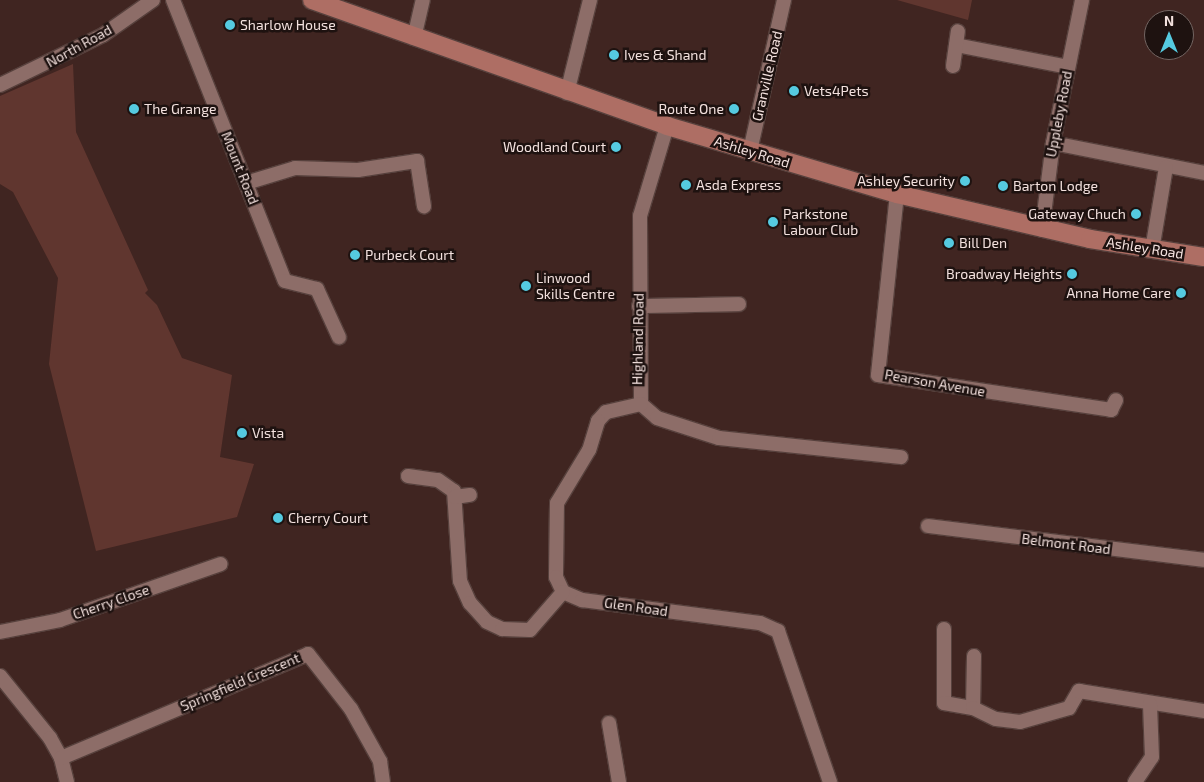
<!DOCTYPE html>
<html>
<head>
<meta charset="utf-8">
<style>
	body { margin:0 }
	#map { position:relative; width:1204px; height:782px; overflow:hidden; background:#402521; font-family:"Exo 2",sans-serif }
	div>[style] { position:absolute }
	.green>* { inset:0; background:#60362f }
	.roads { filter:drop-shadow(1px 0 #57413d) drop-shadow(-1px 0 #57413d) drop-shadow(0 1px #57413d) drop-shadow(0 -1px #57413d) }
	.minor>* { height:14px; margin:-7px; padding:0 7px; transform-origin:7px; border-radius:7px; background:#8d6d68 }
	.major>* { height:18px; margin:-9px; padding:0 9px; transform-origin:9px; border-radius:9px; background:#ae6e64 }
	.dots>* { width:14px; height:14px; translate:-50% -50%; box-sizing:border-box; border:2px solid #1e1210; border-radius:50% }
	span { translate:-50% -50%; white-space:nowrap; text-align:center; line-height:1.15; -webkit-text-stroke:5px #1e1210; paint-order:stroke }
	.poi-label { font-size:14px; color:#f3e1de }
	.left { translate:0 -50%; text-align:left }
	.right { translate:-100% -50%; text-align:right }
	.street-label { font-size:14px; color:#f3e1de }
	.north { position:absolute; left:1144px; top:10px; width:50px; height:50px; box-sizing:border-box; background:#1e1210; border:1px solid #736562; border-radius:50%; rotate:0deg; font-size:14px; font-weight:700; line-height:20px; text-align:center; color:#f3e1de }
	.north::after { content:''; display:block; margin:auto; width:18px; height:22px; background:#55cae0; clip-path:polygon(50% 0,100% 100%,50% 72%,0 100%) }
</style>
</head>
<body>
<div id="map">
	<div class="green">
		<i style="clip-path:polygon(897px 0,972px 0,968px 20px)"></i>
		<i style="clip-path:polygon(73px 64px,76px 132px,148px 290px,145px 293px,157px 305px,182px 358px,232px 375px,220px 457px,254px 464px,237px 517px,96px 551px,49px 364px,58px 278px,13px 192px,0 184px,0 96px)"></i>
	</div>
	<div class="roads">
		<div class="minor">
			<i style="left:173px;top:0;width:302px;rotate:68.3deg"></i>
			<i style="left:285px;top:281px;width:33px;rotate:14deg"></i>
			<i style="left:317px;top:289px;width:53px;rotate:65.4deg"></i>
			<i style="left:414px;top:38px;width:39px;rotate:-77deg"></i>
			<i style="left:956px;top:45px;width:114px;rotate:11.1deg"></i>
			<i style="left:953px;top:66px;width:35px;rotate:-82deg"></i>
			<i style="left:0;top:85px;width:114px;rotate:-25.9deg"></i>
			<i style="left:103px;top:35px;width:61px;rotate:-35deg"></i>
			<i style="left:567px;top:93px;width:96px;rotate:-76.1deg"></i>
			<i style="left:667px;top:126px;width:94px;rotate:106.7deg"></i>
			<i style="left:640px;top:216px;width:188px;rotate:89.7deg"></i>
			<i style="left:641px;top:404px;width:21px;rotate:41deg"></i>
			<i style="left:657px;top:418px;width:65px;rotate:17.9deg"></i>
			<i style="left:719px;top:438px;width:183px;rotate:6deg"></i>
			<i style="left:1053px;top:143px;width:154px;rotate:11.2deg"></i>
			<i style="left:750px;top:151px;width:155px;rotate:-77.3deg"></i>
			<i style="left:246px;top:183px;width:51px;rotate:-17deg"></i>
			<i style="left:295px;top:168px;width:63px;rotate:1.8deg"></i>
			<i style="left:358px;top:170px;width:60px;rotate:-8.7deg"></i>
			<i style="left:417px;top:161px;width:46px;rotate:81.2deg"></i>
			<i style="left:897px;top:194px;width:182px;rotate:96deg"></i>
			<i style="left:878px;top:375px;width:236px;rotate:8.5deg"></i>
			<i style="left:1111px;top:410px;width:11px;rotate:-63deg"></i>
			<i style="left:1042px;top:230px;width:88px;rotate:-82.8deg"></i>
			<i style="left:1053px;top:143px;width:146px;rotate:-78.5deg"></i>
			<i style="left:1152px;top:250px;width:84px;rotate:-80.4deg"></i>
			<i style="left:639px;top:306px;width:100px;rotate:-1.1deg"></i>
			<i style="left:641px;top:404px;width:36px;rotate:167deg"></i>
			<i style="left:606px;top:412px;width:12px;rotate:132deg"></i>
			<i style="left:598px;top:421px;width:30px;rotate:107deg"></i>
			<i style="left:589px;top:450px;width:62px;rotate:121.1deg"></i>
			<i style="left:557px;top:503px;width:74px;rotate:90.8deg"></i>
			<i style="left:556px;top:577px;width:17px;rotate:65deg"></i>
			<i style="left:563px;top:592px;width:21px;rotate:23deg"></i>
			<i style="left:582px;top:600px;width:179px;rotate:7.4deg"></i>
			<i style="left:760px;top:623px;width:20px;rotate:24deg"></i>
			<i style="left:778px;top:631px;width:160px;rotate:71deg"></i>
			<i style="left:408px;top:476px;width:30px;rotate:8deg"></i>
			<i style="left:438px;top:480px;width:19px;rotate:35deg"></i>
			<i style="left:454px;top:491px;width:90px;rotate:86.2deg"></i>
			<i style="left:460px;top:581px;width:24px;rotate:66deg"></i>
			<i style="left:470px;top:603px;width:25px;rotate:48deg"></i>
			<i style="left:487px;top:622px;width:17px;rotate:25deg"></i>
			<i style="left:502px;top:629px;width:28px;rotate:2deg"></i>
			<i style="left:530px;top:630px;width:50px;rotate:-49deg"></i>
			<i style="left:455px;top:497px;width:15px;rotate:-8deg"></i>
			<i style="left:928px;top:526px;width:278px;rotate:7deg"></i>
			<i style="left:944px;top:629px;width:74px;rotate:90deg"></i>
			<i style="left:944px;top:703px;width:29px;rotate:10deg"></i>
			<i style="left:973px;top:708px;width:52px;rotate:-88.9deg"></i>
			<i style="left:0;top:632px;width:61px;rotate:-11.3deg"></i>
			<i style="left:60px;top:620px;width:170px;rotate:-19.2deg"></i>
			<i style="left:0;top:676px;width:80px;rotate:51.1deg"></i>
			<i style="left:50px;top:738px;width:23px;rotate:61deg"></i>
			<i style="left:61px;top:758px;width:25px;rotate:76deg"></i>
			<i style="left:973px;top:708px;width:25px;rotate:26deg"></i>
			<i style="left:996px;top:719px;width:24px;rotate:7deg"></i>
			<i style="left:1020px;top:722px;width:51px;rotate:-15.9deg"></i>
			<i style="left:1069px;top:708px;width:20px;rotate:-60deg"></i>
			<i style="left:1079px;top:691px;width:127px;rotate:9.1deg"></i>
			<i style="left:609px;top:723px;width:60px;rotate:80.4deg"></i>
			<i style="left:61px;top:758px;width:268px;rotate:-22.8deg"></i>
			<i style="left:308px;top:654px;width:70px;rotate:52deg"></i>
			<i style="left:351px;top:709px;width:60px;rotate:60.9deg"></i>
			<i style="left:380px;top:761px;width:21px;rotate:82deg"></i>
			<i style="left:1135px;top:782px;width:30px;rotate:-56deg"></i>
			<i style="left:1152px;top:757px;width:53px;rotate:-92.2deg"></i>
		</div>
		<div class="major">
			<i style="left:312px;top:0;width:377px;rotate:19.5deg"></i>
			<i style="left:667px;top:126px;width:240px;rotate:16.5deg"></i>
			<i style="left:897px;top:194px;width:198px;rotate:13.1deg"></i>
			<i style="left:1090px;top:239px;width:115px;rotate:9deg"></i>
		</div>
	</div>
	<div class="dots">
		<i style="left:230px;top:25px;background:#55cae0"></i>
		<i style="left:614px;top:55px;background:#55cae0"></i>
		<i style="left:794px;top:91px;background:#55cae0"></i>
		<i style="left:134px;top:109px;background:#55cae0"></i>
		<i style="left:734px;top:109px;background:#55cae0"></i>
		<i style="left:616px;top:147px;background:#55cae0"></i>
		<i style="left:965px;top:181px;background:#55cae0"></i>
		<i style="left:686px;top:185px;background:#55cae0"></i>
		<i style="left:1003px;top:186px;background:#55cae0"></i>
		<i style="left:1136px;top:214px;background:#55cae0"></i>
		<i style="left:773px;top:222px;background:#55cae0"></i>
		<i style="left:949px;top:243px;background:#55cae0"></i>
		<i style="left:355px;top:255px;background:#55cae0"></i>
		<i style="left:1072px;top:274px;background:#55cae0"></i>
		<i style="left:526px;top:286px;background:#55cae0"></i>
		<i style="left:1181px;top:293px;background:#55cae0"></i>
		<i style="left:242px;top:433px;background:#55cae0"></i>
		<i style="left:278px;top:518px;background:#55cae0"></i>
	</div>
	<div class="poi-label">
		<span class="left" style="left:240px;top:25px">Sharlow House</span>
		<span class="left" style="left:624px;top:55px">Ives &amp; Shand</span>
		<span class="left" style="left:804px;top:91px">Vets4Pets</span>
		<span class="left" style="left:144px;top:109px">The Grange</span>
		<span class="right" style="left:724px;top:109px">Route One</span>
		<span class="right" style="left:606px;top:147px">Woodland Court</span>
		<span class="right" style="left:955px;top:181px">Ashley Security</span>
		<span class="left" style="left:696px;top:185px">Asda Express</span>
		<span class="left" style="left:1013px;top:186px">Barton Lodge</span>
		<span class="left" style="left:783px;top:222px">Parkstone<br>Labour Club</span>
		<span class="right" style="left:1126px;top:214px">Gateway Chuch</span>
		<span class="left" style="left:959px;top:243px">Bill Den</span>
		<span class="left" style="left:365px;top:255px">Purbeck Court</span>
		<span class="right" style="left:1062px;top:274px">Broadway Heights</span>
		<span class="left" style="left:536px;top:286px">Linwood<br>Skills Centre</span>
		<span class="right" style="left:1171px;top:293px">Anna Home Care</span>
		<span class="left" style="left:252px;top:433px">Vista</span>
		<span class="left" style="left:288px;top:518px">Cherry Court</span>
	</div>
	<div class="street-label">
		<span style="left:79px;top:46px;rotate:-29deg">North Road</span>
		<span style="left:767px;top:76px;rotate:-77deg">Granville Road</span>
		<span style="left:1059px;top:114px;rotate:-79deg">Uppleby Road</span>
		<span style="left:752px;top:152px;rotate:17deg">Ashley Road</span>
		<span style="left:240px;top:168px;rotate:68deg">Mount Road</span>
		<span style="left:1145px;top:248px;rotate:9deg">Ashley Road</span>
		<span style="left:638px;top:339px;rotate:-89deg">Highland Road</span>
		<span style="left:935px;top:383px;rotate:10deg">Pearson Avenue</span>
		<span style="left:1066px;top:544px;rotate:7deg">Belmont Road</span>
		<span style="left:111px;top:602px;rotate:-19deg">Cherry Close</span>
		<span style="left:636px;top:607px;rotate:8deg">Glen Road</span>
		<span style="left:240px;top:682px;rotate:-23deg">Springfield Crescent</span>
	</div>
	<div class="north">N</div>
</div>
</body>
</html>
